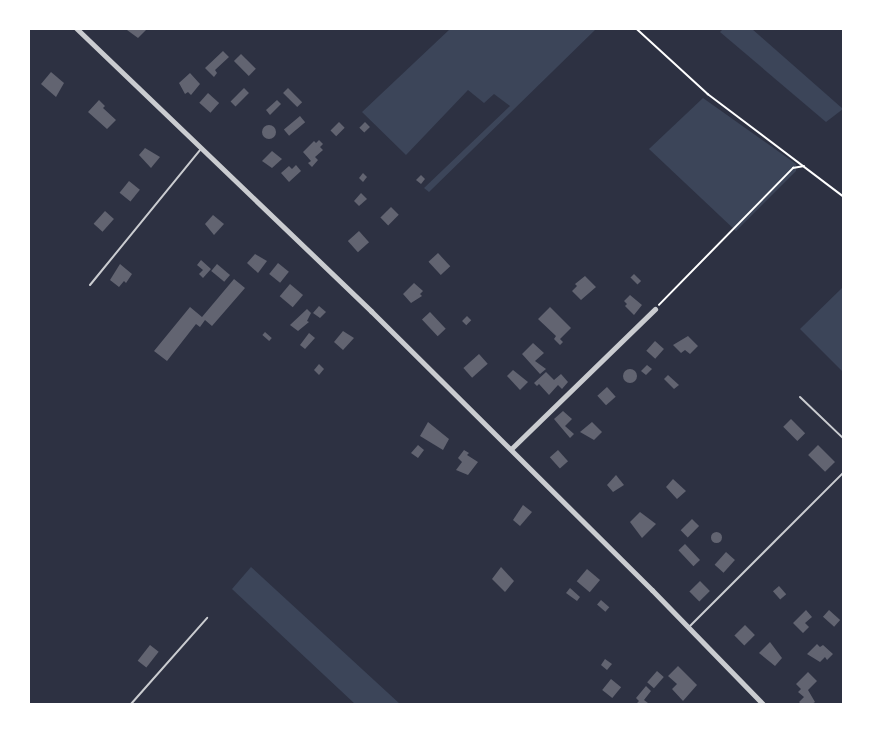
<!DOCTYPE html>
<html>
<head>
<meta charset="utf-8">
<style>
	body { margin:0 }
	#map { position:relative; width:872px; height:733px; overflow:hidden; background:#2d3142; font-family:Lora,serif }
	div>[style] { position:absolute }
	.green>* { inset:0; background:#3c4559 }
	.building>* { inset:0; background:#626471; transform-origin:0 0 }
	.round { border-radius:50% }
	.path>* { height:1.5px; margin:-0.75px; padding:0 0.75px; transform-origin:0.75px; border-radius:0.75px; background:#fff }
	.service>* { height:2px; margin:-1px; padding:0 1px; transform-origin:1px; border-radius:1px; background:#caccd0 }
	.minor>* { height:5px; margin:-2.5px; padding:0 2.5px; transform-origin:2.5px; border-radius:2.5px; background:#caccd0 }
	span { translate:-50% -50%; white-space:nowrap; text-align:center; line-height:1.15; -webkit-text-stroke:6px #fff; paint-order:stroke }
	.frame { position:absolute; inset:0; border:30px solid #fff; pointer-events:none }
</style>
</head>
<body>
<div id="map">
	<div class="green">
		<i style="clip-path:polygon(450px 29px,596px 29px,429px 192px,424px 188px,510px 106px,494px 94px,484px 103px,468px 90px,406px 155px,362px 112px)"></i>
		<i style="clip-path:polygon(723px 29px,752px 29px,843px 109px,826px 122px,720px 32px)"></i>
		<i style="clip-path:polygon(703px 98px,796px 164px,796px 171px,736px 231px,649px 149px)"></i>
		<i style="clip-path:polygon(842px 288px,844px 289px,843px 372px,800px 329px)"></i>
		<i style="clip-path:polygon(251px 567px,400px 704px,355px 704px,232px 589px)"></i>
	</div>
	<div class="building">
		<i style="clip-path:polygon(129px 28px,148px 28px,138px 38px,127px 30px)"></i>
		<i style="clip-path:polygon(223px 51px,229px 57px,215px 70px,217px 73px,214px 77px,205px 68px)"></i>
		<i style="left:241px;top:54px;width:21px;height:10px;rotate:45deg"></i>
		<i style="clip-path:polygon(51px 72px,64px 83px,56px 97px,41px 84px)"></i>
		<i style="clip-path:polygon(190px 73px,200px 84px,191px 95px,188px 92px,185px 94px,179px 83px)"></i>
		<i style="left:244px;top:88px;width:7px;height:19px;rotate:45deg"></i>
		<i style="left:288px;top:88px;width:20px;height:7px;rotate:45deg"></i>
		<i style="left:208px;top:93px;width:15px;height:13px;rotate:42deg"></i>
		<i style="clip-path:polygon(99px 100px,105px 106px,103px 108px,116px 120px,107px 129px,88px 112px)"></i>
		<i style="clip-path:polygon(277px 100px,281px 104px,270px 115px,266px 110px)"></i>
		<i style="left:300px;top:116px;width:8px;height:21px;rotate:50deg"></i>
		<i style="left:339px;top:122px;width:8px;height:12px;rotate:45deg"></i>
		<i style="left:365px;top:122px;width:7px;height:8px;rotate:45deg"></i>
		<i class="round" style="left:262px;top:125px;width:14px;height:14px"></i>
		<i style="clip-path:polygon(319px 140px,323px 144px,320px 147px,323px 150px,315px 157px,318px 160px,312px 167px,308px 163px,311px 161px,303px 152px,314px 141px,316px 143px)"></i>
		<i style="clip-path:polygon(145px 148px,160px 157px,151px 168px,139px 155px)"></i>
		<i style="clip-path:polygon(272px 151px,282px 159px,272px 168px,262px 161px)"></i>
		<i style="clip-path:polygon(296px 165px,301px 171px,289px 182px,281px 173px,289px 166px,292px 169px)"></i>
		<i style="clip-path:polygon(363px 173px,367px 177px,363px 182px,359px 178px)"></i>
		<i style="clip-path:polygon(421px 175px,425px 179px,421px 184px,416px 180px)"></i>
		<i style="left:129px;top:181px;width:14px;height:15px;rotate:39deg"></i>
		<i style="clip-path:polygon(361px 193px,367px 199px,359px 206px,354px 201px)"></i>
		<i style="left:391px;top:207px;width:11px;height:15px;rotate:45deg"></i>
		<i style="left:105px;top:211px;width:12px;height:17px;rotate:42deg"></i>
		<i style="clip-path:polygon(213px 215px,224px 224px,214px 235px,205px 224px)"></i>
		<i style="left:359px;top:231px;width:15px;height:15px;rotate:48deg"></i>
		<i style="left:438px;top:253px;width:18px;height:13px;rotate:47deg"></i>
		<i style="clip-path:polygon(255px 254px,267px 261px,258px 273px,247px 263px)"></i>
		<i style="clip-path:polygon(201px 260px,211px 269px,203px 278px,199px 274px,203px 270px,197px 265px)"></i>
		<i style="left:278px;top:263px;width:14px;height:14px;rotate:39deg"></i>
		<i style="clip-path:polygon(120px 264px,132px 274px,126px 283px,124px 281px,119px 287px,110px 280px)"></i>
		<i style="left:217px;top:264px;width:17px;height:9px;rotate:40deg"></i>
		<i style="left:634px;top:274px;width:10px;height:5px;rotate:45deg"></i>
		<i style="clip-path:polygon(585px 276px,596px 287px,581px 300px,572px 291px,577px 286px,575px 284px)"></i>
		<i style="clip-path:polygon(234px 279px,245px 288px,212px 326px,205px 320px,200px 327px,196px 324px,167px 361px,154px 351px,190px 307px,202px 317px)"></i>
		<i style="clip-path:polygon(414px 283px,423px 291px,420px 294px,422px 296px,411px 303px,403px 294px)"></i>
		<i style="left:290px;top:284px;width:17px;height:16px;rotate:40deg"></i>
		<i style="clip-path:polygon(630px 295px,642px 305px,634px 315px,625px 306px,627px 304px,624px 301px)"></i>
		<i style="clip-path:polygon(319px 306px,326px 312px,320px 318px,313px 313px)"></i>
		<i style="clip-path:polygon(550px 307px,571px 328px,560px 339px,563px 342px,560px 345px,554px 339px,556px 336px,538px 319px)"></i>
		<i style="clip-path:polygon(307px 309px,311px 313px,307px 321px,309px 322px,298px 331px,290px 325px)"></i>
		<i style="left:430px;top:312px;width:23px;height:11px;rotate:47deg"></i>
		<i style="left:467px;top:316px;width:6px;height:7px;rotate:45deg"></i>
		<i style="clip-path:polygon(343px 331px,354px 338px,343px 350px,334px 342px)"></i>
		<i style="left:265px;top:332px;width:9px;height:4px;rotate:41deg"></i>
		<i style="clip-path:polygon(309px 333px,315px 338px,305px 349px,300px 345px)"></i>
		<i style="clip-path:polygon(688px 336px,698px 346px,690px 354px,685px 350px,681px 353px,673px 345px)"></i>
		<i style="left:655px;top:341px;width:12px;height:13px;rotate:42deg"></i>
		<i style="clip-path:polygon(533px 343px,544px 353px,535px 361px,546px 369px,540px 374px,522px 354px)"></i>
		<i style="left:479px;top:354px;width:13px;height:21px;rotate:48deg"></i>
		<i style="clip-path:polygon(319px 364px,324px 369px,319px 375px,314px 370px)"></i>
		<i style="clip-path:polygon(647px 365px,652px 369px,646px 375px,641px 371px)"></i>
		<i class="round" style="left:623px;top:369px;width:14px;height:14px"></i>
		<i style="clip-path:polygon(513px 370px,528px 382px,520px 390px,507px 376px)"></i>
		<i style="clip-path:polygon(546px 372px,554px 380px,561px 374px,568px 382px,562px 389px,558px 385px,549px 395px,539px 384px,537px 386px,534px 383px)"></i>
		<i style="clip-path:polygon(668px 375px,679px 385px,674px 389px,664px 379px)"></i>
		<i style="left:607px;top:387px;width:13px;height:13px;rotate:48deg"></i>
		<i style="clip-path:polygon(563px 411px,572px 419px,565px 426px,574px 434px,570px 438px,554px 419px)"></i>
		<i style="left:791px;top:419px;width:20px;height:11px;rotate:45deg"></i>
		<i style="clip-path:polygon(428px 422px,449px 439px,443px 450px,420px 436px)"></i>
		<i style="clip-path:polygon(592px 422px,602px 432px,594px 440px,580px 432px)"></i>
		<i style="clip-path:polygon(418px 445px,424px 450px,418px 458px,411px 453px)"></i>
		<i style="left:818px;top:445px;width:24px;height:14px;rotate:45deg"></i>
		<i style="clip-path:polygon(464px 450px,469px 453px,467px 455px,478px 462px,468px 475px,456px 470px,462px 462px,458px 458px)"></i>
		<i style="left:558px;top:450px;width:15px;height:11px;rotate:48deg"></i>
		<i style="clip-path:polygon(616px 475px,624px 485px,613px 492px,607px 485px)"></i>
		<i style="clip-path:polygon(673px 479px,686px 491px,677px 499px,666px 487px)"></i>
		<i style="clip-path:polygon(523px 505px,532px 512px,520px 526px,513px 520px)"></i>
		<i style="clip-path:polygon(640px 512px,656px 524px,642px 538px,630px 522px)"></i>
		<i style="left:692px;top:519px;width:10px;height:16px;rotate:45deg"></i>
		<i class="round" style="left:710.5px;top:531.5px;width:11px;height:11px"></i>
		<i style="left:685px;top:544px;width:22px;height:9px;rotate:47deg"></i>
		<i style="left:726px;top:552px;width:12px;height:17px;rotate:42deg"></i>
		<i style="clip-path:polygon(501px 567px,514px 581px,505px 592px,492px 579px)"></i>
		<i style="left:587px;top:569px;width:17px;height:16px;rotate:40deg"></i>
		<i style="left:700px;top:581px;width:14px;height:15px;rotate:45deg"></i>
		<i style="left:779px;top:586px;width:11px;height:8px;rotate:49deg"></i>
		<i style="clip-path:polygon(570px 588px,580px 597px,577px 601px,566px 593px)"></i>
		<i style="left:601px;top:600px;width:11px;height:6px;rotate:41deg"></i>
		<i style="clip-path:polygon(806px 610px,812px 617px,805px 623px,809px 627px,803px 633px,793px 623px)"></i>
		<i style="left:829px;top:610px;width:15px;height:9px;rotate:42deg"></i>
		<i style="left:745px;top:625px;width:14px;height:15px;rotate:45deg"></i>
		<i style="clip-path:polygon(770px 642px,782px 658px,775px 666px,759px 653px)"></i>
		<i style="clip-path:polygon(817px 644px,820px 647px,823px 645px,833px 654px,827px 660px,825px 657px,820px 662px,807px 654px)"></i>
		<i style="left:150px;top:645px;width:11px;height:20px;rotate:38deg"></i>
		<i style="clip-path:polygon(605px 659px,612px 664px,607px 670px,601px 665px)"></i>
		<i style="clip-path:polygon(678px 666px,697px 685px,683px 701px,672px 689px,677px 684px,668px 676px)"></i>
		<i style="left:657px;top:671px;width:9px;height:15px;rotate:41deg"></i>
		<i style="clip-path:polygon(808px 672px,817px 681px,808px 690px,815px 702px,812px 704px,801px 704px,799px 702px,804px 697px,798px 692px,801px 689px,796px 684px)"></i>
		<i style="left:611px;top:679px;width:13px;height:14px;rotate:39deg"></i>
		<i style="clip-path:polygon(646px 686px,651px 691px,644px 700px,648px 703px,636px 704px,639px 701px,636px 698px)"></i>
	</div>
	<div class="path">
		<i style="left:636px;top:28px;width:98px;rotate:42.5deg"></i>
		<i style="left:708px;top:94px;width:171px;rotate:37.1deg"></i>
		<i style="left:659px;top:305px;width:192px;rotate:-45.6deg"></i>
		<i style="left:793px;top:168px;width:11px;rotate:-10deg"></i>
	</div>
	<div class="service">
		<i style="left:90px;top:285px;width:174px;rotate:-50.8deg"></i>
		<i style="left:800px;top:397px;width:61px;rotate:43.7deg"></i>
		<i style="left:689px;top:627px;width:219px;rotate:-45deg"></i>
		<i style="left:131px;top:704px;width:115px;rotate:-48.5deg"></i>
	</div>
	<div class="minor">
		<i style="left:76px;top:28px;width:409px;rotate:43.8deg"></i>
		<i style="left:371px;top:311px;width:396px;rotate:44.8deg"></i>
		<i style="left:652px;top:590px;width:159px;rotate:45.8deg"></i>
		<i style="left:511px;top:449px;width:201px;rotate:-44.2deg"></i>
	</div>
	<div class="frame"></div>
</div>
</body>
</html>
